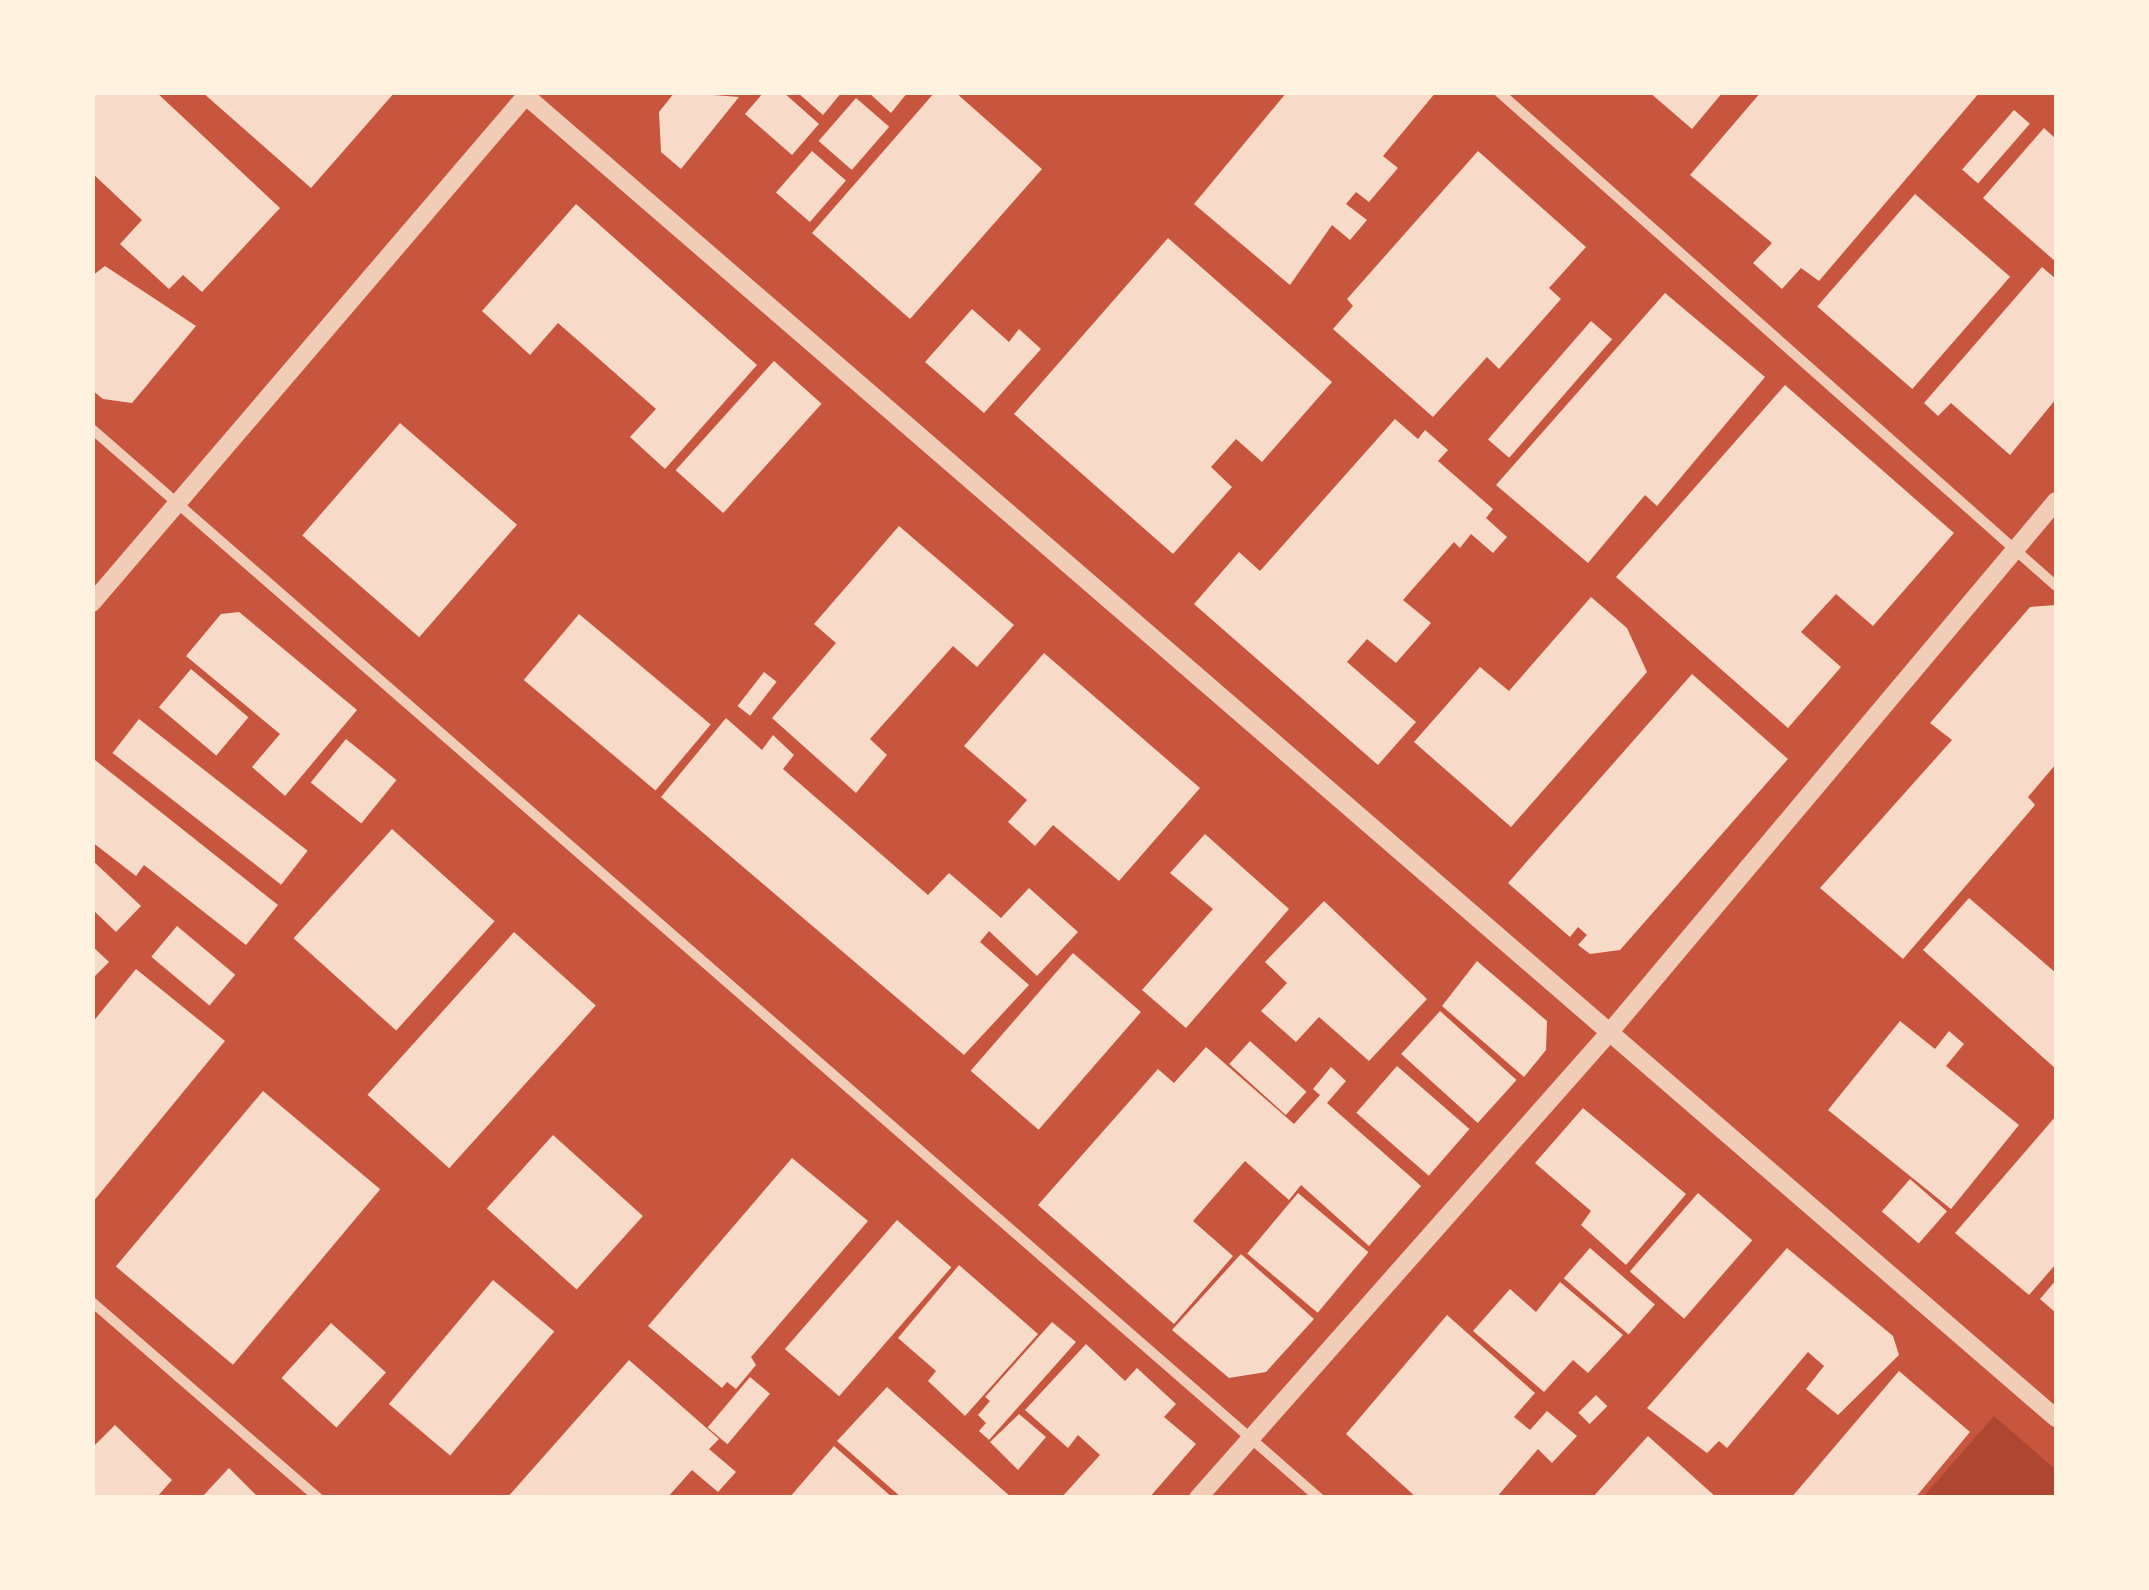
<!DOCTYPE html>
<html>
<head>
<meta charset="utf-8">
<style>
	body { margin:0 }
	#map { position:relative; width:2149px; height:1590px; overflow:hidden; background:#c8553d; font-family:"Fira Sans Condensed",sans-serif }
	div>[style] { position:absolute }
	.green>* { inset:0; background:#ae4732 }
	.building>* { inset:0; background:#f7dbc8; transform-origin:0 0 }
	.minor>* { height:10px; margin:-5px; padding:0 5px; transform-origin:5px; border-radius:5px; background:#f1ccb7 }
	.tertiary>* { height:18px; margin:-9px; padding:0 9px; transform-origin:9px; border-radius:9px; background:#f1ccb7 }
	span { translate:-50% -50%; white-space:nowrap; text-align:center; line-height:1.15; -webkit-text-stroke:9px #fff3e0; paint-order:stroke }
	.frame { position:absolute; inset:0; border:95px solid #fff3e0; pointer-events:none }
</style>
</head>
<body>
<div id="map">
	<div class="green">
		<i style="clip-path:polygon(1994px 1416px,2056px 1470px,2056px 1497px,1923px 1497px)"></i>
	</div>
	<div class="building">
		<i style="clip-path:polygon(92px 92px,156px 92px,280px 208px,202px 292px,183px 275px,169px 289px,120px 244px,142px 220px,92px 173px)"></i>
		<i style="clip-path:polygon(202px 92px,395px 92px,311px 188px)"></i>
		<i style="clip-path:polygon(675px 92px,739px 97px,681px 169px,661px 152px,659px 112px)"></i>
		<i style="clip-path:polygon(764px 92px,783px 92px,819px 124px,792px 155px,745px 114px)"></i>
		<i style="clip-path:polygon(797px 92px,842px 92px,823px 115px)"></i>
		<i style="clip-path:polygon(868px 92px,908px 92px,891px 113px)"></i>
		<i style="clip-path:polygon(935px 92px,955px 92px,1042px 169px,910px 319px,812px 233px)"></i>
		<i style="clip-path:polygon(1287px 92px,1436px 92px,1383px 156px,1398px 168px,1369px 202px,1356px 192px,1346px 204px,1367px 220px,1350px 240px,1332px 225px,1290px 285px,1194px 204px)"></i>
		<i style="clip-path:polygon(1649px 92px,1723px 92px,1692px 129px)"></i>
		<i style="clip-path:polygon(1761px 92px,1980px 92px,1819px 281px,1801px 268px,1782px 289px,1753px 263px,1772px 243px,1690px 175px)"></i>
		<i style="left:856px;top:98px;width:44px;height:57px;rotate:41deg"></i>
		<i style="left:2014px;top:110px;width:21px;height:79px;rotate:41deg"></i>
		<i style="clip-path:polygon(2044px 128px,2056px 139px,2056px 262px,1983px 198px)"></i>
		<i style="left:812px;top:151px;width:45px;height:55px;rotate:41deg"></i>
		<i style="clip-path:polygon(1478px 151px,1586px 247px,1549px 288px,1561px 299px,1499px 369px,1487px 357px,1433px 417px,1333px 329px,1353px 306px,1347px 299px)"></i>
		<i style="left:1915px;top:194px;width:126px;height:149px;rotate:41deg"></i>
		<i style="clip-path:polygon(576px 204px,757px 365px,665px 469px,630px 437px,656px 409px,558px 323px,530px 355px,482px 311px)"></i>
		<i style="clip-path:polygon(1168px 238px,1332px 382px,1262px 462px,1236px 439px,1211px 467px,1232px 487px,1173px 554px,1014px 414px)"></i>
		<i style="clip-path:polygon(105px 266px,196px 326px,132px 403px,103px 399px,92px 390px,92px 276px)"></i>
		<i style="clip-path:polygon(2042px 267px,2056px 279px,2056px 399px,2010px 455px,1951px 403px,1938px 416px,1924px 403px)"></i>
		<i style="clip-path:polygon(1665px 293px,1765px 377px,1657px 506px,1645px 495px,1588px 563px,1496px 485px)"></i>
		<i style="clip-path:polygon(972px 309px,1009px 342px,1019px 329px,1041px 349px,984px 413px,925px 362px)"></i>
		<i style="left:1591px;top:321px;width:28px;height:157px;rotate:41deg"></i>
		<i style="left:774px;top:361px;width:64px;height:147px;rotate:42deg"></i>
		<i style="clip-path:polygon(1785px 385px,1954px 533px,1873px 626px,1836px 594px,1801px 632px,1841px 667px,1788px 728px,1616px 577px)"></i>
		<i style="clip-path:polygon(1395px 419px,1418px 439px,1425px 430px,1448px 450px,1438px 461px,1493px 509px,1486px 518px,1507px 537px,1493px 553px,1471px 534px,1460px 548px,1454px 542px,1403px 600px,1431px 623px,1396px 663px,1367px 639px,1347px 662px,1416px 722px,1378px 765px,1194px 604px,1239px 552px,1260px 571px)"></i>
		<i style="left:400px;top:423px;width:155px;height:149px;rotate:41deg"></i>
		<i style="clip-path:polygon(899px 526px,1014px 625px,977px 667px,953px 646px,870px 739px,887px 755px,856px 793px,772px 718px,836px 643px,814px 624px)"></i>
		<i style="clip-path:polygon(1591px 597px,1627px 628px,1647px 672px,1511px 827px,1414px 742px,1480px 667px,1509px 691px)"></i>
		<i style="clip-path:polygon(2056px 605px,2056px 764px,2028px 797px,2035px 805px,1903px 959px,1820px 888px,1952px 740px,1930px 723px,2030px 607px)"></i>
		<i style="clip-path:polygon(239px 612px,357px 710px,285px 796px,252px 767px,280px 734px,186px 656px,221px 614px)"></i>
		<i style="left:579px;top:614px;width:172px;height:86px;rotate:40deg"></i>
		<i style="clip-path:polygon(1044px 653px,1200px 788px,1119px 881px,1053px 825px,1035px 846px,1008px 822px,1027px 800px,964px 746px)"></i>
		<i style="left:191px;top:669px;width:75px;height:50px;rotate:40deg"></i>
		<i style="left:764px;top:672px;width:16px;height:43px;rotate:38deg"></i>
		<i style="clip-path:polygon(1692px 674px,1788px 759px,1620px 950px,1590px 954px,1578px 945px,1587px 935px,1578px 927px,1570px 937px,1508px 883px)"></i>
		<i style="clip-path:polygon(726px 718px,762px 750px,773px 735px,794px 755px,783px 769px,928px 895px,949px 873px,1001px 918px,1029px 888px,1078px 932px,1037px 976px,989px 931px,980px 942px,1029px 985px,964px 1055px,661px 797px)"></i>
		<i style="left:139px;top:719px;width:214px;height:43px;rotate:38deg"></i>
		<i style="left:346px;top:739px;width:65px;height:56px;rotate:39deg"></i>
		<i style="clip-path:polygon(95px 760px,278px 905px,246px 945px,144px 865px,136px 876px,92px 842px)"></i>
		<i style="left:392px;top:829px;width:138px;height:147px;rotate:42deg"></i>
		<i style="clip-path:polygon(1205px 834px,1289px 909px,1186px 1028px,1142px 990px,1213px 909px,1170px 873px)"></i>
		<i style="clip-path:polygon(92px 860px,141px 906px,116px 932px,92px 909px)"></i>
		<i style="clip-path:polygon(1969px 898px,2056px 973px,2056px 1069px,1923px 950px)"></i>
		<i style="clip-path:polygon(1324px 901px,1427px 999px,1369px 1061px,1319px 1017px,1296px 1042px,1261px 1011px,1287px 983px,1265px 962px)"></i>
		<i style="left:177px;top:926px;width:76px;height:40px;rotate:40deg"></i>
		<i style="left:514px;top:932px;width:110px;height:219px;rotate:42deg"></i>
		<i style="clip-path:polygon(92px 946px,109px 962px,92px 979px)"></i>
		<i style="left:1073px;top:953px;width:90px;height:156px;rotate:41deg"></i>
		<i style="clip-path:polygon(1477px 961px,1547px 1021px,1546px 1050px,1524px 1077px,1442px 1006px)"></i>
		<i style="clip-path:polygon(136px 969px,225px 1041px,92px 1203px,92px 1023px)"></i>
		<i style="left:1440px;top:1011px;width:103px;height:58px;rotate:42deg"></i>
		<i style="clip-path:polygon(1900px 1021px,1935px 1049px,1949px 1031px,1964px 1044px,1946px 1066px,2019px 1125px,1951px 1209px,1828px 1110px)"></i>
		<i style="left:1250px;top:1041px;width:76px;height:31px;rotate:42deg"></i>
		<i style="clip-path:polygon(1206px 1047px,1294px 1124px,1320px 1095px,1313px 1089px,1331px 1067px,1346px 1081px,1327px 1103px,1421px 1186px,1369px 1246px,1301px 1185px,1289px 1200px,1245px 1161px,1193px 1221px,1233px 1256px,1174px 1324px,1038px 1205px,1158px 1069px,1174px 1083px)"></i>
		<i style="left:1397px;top:1066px;width:96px;height:62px;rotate:41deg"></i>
		<i style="left:263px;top:1091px;width:153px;height:229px;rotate:40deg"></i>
		<i style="clip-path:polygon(1583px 1108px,1686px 1194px,1626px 1265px,1581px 1225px,1591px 1211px,1535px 1163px)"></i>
		<i style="clip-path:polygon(2056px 1116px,2056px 1264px,2029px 1295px,1955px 1233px)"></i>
		<i style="left:553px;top:1135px;width:121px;height:99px;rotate:42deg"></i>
		<i style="clip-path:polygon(792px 1158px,868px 1221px,751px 1357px,756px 1365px,736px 1389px,727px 1382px,722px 1388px,648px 1326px)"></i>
		<i style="left:1910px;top:1179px;width:49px;height:43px;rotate:41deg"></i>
		<i style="left:1298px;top:1193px;width:92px;height:79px;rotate:40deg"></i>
		<i style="left:1698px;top:1193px;width:72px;height:104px;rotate:41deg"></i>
		<i style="left:897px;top:1220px;width:72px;height:171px;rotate:41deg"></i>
		<i style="left:1590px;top:1248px;width:86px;height:40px;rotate:41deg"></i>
		<i style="clip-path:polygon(1787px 1248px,1893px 1336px,1899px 1355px,1838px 1415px,1806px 1389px,1824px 1366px,1808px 1352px,1727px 1448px,1719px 1441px,1707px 1453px,1647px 1408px)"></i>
		<i style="clip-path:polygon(1241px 1254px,1314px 1319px,1266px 1372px,1229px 1378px,1172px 1330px)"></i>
		<i style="clip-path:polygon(959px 1265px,1038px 1334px,965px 1416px,928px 1381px,936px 1371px,898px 1338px)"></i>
		<i style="left:493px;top:1280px;width:80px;height:162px;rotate:40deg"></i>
		<i style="clip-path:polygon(2056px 1280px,2056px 1313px,2040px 1299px)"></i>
		<i style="clip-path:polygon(1560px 1282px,1623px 1335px,1588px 1373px,1573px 1360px,1544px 1392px,1473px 1331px,1510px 1289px,1536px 1312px)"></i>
		<i style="clip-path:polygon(1447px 1315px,1535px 1393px,1514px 1417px,1530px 1430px,1547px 1411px,1577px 1436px,1552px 1463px,1538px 1449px,1496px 1498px,1417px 1498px,1346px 1434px)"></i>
		<i style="clip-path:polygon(1052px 1322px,1076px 1342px,989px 1440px,979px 1431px,986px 1423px,978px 1415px,990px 1401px,985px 1397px)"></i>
		<i style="left:331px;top:1323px;width:74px;height:74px;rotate:42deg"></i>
		<i style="clip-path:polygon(1086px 1344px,1125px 1381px,1137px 1368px,1176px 1404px,1164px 1417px,1196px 1444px,1149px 1498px,1061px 1498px,1100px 1455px,1078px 1435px,1068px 1448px,1025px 1410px)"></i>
		<i style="clip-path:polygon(629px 1360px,719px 1439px,709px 1449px,736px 1472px,718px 1492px,692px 1470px,667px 1498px,507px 1498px)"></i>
		<i style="clip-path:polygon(1899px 1371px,1970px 1432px,1915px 1498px,1791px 1498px)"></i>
		<i style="left:750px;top:1377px;width:26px;height:66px;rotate:40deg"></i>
		<i style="clip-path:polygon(887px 1387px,1012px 1498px,902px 1498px,837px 1441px)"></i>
		<i style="left:1596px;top:1395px;width:16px;height:25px;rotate:45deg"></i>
		<i style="clip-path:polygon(1019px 1414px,1046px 1437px,1018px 1470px,990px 1442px)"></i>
		<i style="clip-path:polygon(115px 1425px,172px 1480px,156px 1498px,92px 1498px,92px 1448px)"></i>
		<i style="clip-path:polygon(1648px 1436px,1717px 1498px,1592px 1498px)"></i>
		<i style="clip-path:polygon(834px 1446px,893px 1498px,789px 1498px)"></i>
		<i style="clip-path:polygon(229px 1468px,259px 1498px,201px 1498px)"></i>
	</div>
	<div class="minor">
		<i style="left:1499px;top:92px;width:745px;rotate:41.57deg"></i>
		<i style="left:92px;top:429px;width:1627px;rotate:41.06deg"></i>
		<i style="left:92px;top:1302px;width:299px;rotate:40.9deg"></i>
	</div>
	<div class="tertiary">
		<i style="left:526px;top:96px;width:2022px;rotate:40.83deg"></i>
		<i style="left:92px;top:603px;width:672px;rotate:-49.46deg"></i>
		<i style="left:1198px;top:1498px;width:621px;rotate:-48.53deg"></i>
		<i style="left:1609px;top:1033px;width:695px;rotate:-49.96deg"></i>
	</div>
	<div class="frame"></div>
</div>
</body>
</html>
